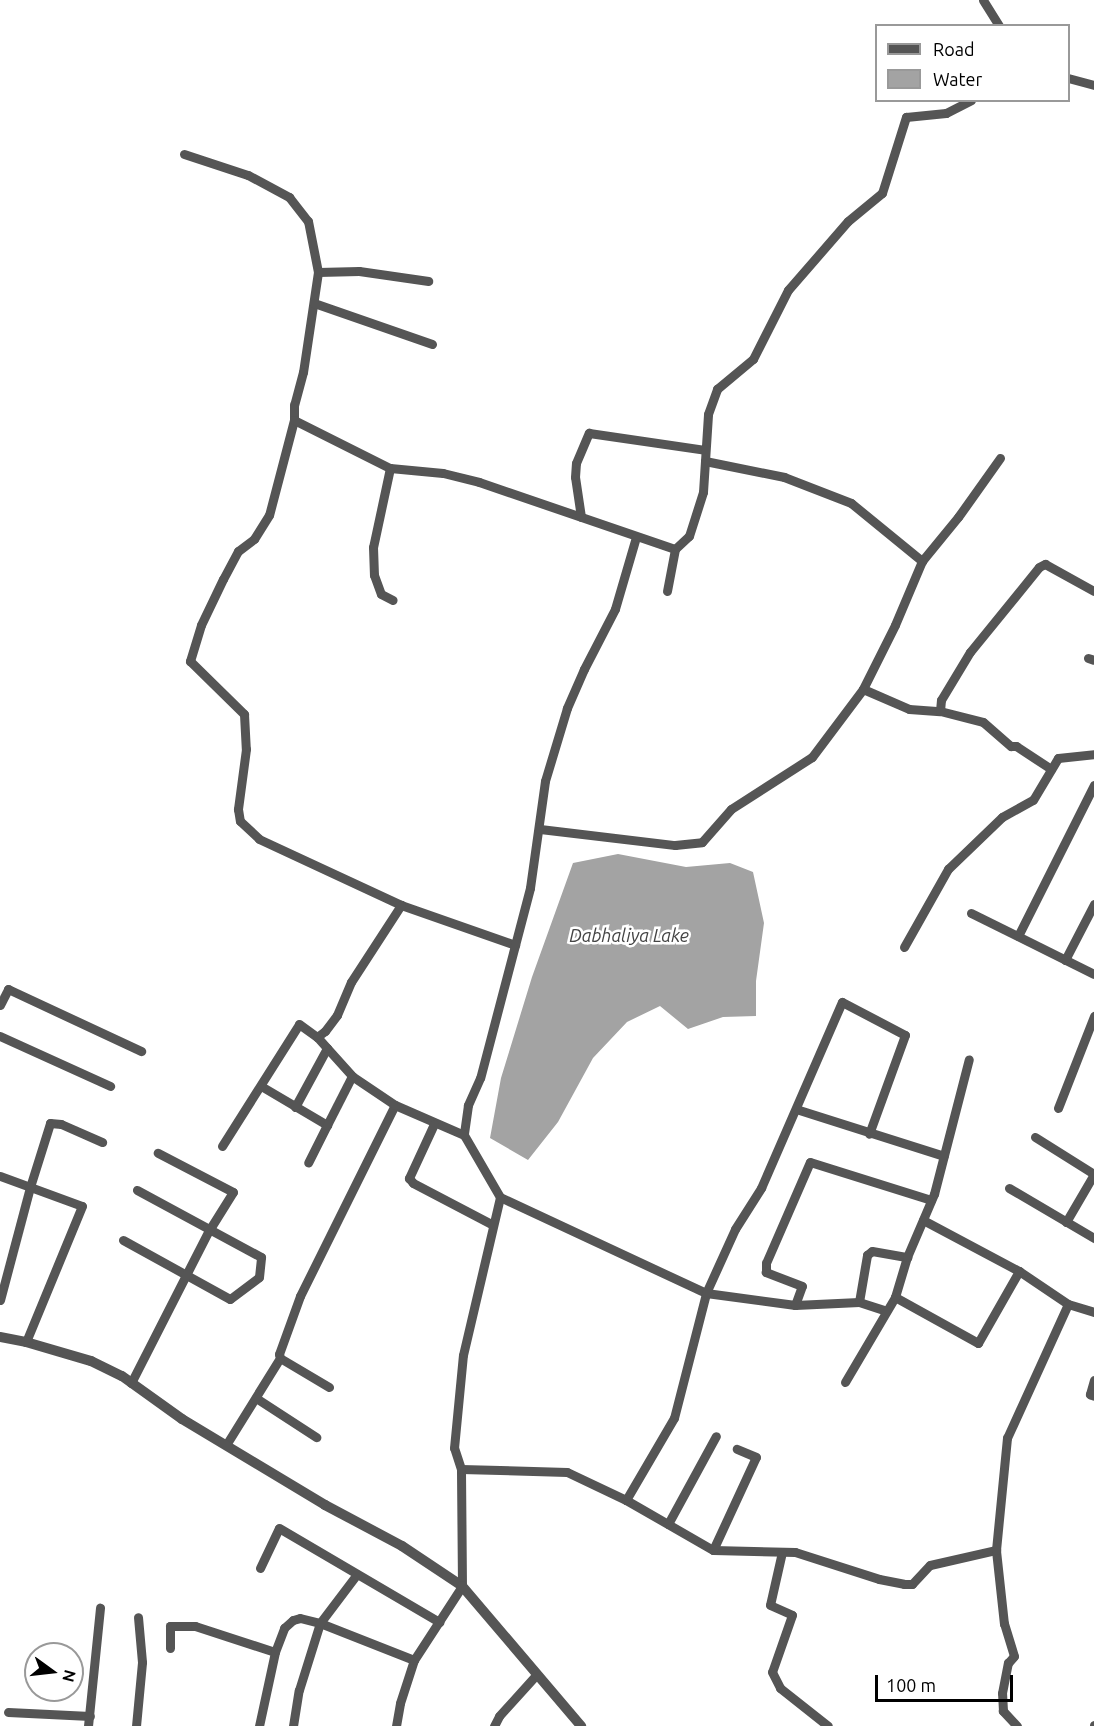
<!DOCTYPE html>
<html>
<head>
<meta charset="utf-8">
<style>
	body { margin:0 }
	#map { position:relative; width:1094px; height:1726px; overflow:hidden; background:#fff; font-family:Ubuntu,sans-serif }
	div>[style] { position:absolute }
	.water>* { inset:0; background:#a3a3a3 }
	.minor>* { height:9px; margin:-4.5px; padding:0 4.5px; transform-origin:4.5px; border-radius:4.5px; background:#555 }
	.tertiary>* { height:10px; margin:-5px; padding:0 5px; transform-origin:5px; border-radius:5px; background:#555 }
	span { translate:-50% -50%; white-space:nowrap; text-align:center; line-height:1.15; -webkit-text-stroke:5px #fff; paint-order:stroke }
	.water-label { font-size:18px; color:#444; font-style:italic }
	.legend { position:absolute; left:875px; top:24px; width:195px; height:78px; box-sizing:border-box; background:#fff; border:2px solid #999; margin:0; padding:8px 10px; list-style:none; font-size:18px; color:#000 }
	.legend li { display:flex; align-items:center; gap:12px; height:30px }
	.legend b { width:30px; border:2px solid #999 }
	.north { position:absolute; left:24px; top:1642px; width:60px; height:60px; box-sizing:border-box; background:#fff; border:2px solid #999; border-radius:50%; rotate:105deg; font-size:16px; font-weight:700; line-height:24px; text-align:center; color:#000 }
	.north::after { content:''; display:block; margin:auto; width:21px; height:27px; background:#000; clip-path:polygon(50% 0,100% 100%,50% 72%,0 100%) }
	.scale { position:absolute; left:875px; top:1675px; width:138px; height:27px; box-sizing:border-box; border:3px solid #000; border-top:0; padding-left:8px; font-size:18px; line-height:21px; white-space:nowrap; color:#000; -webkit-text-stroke:4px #fff; paint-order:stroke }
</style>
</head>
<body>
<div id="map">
	<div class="water">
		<i style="clip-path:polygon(618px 854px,686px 867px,730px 863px,753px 872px,764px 923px,756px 981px,756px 1016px,723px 1017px,688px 1029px,660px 1006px,627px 1022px,593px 1058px,558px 1122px,528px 1160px,490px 1138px,501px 1078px,532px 977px,573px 863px)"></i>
	</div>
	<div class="minor">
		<i style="left:983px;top:0;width:31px;rotate:58deg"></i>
		<i style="left:1068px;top:78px;width:27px;rotate:15deg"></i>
		<i style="left:184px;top:154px;width:67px;rotate:18.2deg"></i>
		<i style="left:248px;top:175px;width:47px;rotate:28.2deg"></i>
		<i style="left:289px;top:197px;width:31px;rotate:52deg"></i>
		<i style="left:308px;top:221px;width:52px;rotate:78.9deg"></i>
		<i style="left:318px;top:272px;width:101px;rotate:98.5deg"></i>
		<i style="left:303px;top:372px;width:34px;rotate:105deg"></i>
		<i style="left:294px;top:405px;width:15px;rotate:90deg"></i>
		<i style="left:294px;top:420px;width:98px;rotate:104.7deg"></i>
		<i style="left:269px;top:515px;width:28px;rotate:122deg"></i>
		<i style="left:254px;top:539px;width:20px;rotate:143deg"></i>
		<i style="left:238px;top:551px;width:32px;rotate:118deg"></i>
		<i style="left:223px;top:579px;width:51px;rotate:115.6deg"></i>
		<i style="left:201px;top:625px;width:38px;rotate:107deg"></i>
		<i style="left:190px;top:661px;width:76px;rotate:44.5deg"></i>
		<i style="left:244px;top:714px;width:35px;rotate:87deg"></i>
		<i style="left:246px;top:749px;width:61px;rotate:97.6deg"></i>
		<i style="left:238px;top:809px;width:12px;rotate:81deg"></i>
		<i style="left:240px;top:821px;width:26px;rotate:43deg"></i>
		<i style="left:259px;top:839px;width:157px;rotate:24.9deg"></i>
		<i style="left:401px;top:905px;width:121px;rotate:19.3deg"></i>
		<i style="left:318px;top:272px;width:41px;rotate:-1.4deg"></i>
		<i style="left:359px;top:271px;width:70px;rotate:8.2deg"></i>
		<i style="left:314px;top:303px;width:125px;rotate:19.2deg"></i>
		<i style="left:294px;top:420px;width:107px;rotate:26.6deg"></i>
		<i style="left:390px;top:468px;width:53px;rotate:5.4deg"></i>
		<i style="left:443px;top:473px;width:37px;rotate:14deg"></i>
		<i style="left:479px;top:482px;width:207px;rotate:18.9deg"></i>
		<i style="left:1000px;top:458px;width:72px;rotate:125.4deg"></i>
		<i style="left:958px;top:517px;width:57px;rotate:129.3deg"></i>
		<i style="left:922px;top:561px;width:69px;rotate:112.9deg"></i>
		<i style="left:895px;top:625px;width:72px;rotate:116.6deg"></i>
		<i style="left:863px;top:689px;width:50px;rotate:23.5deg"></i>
		<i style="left:909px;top:709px;width:31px;rotate:4deg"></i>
		<i style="left:940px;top:711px;width:44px;rotate:14.3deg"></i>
		<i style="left:983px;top:722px;width:37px;rotate:41deg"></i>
		<i style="left:1011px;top:746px;width:5px"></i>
		<i style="left:1016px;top:746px;width:42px;rotate:33.3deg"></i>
		<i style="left:705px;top:461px;width:81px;rotate:11.4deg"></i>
		<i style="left:784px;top:477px;width:72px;rotate:21.2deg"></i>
		<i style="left:851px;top:503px;width:92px;rotate:39.2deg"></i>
		<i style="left:390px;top:468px;width:81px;rotate:102.1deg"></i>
		<i style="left:373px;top:547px;width:28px;rotate:88deg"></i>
		<i style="left:374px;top:575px;width:20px;rotate:70deg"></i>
		<i style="left:381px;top:594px;width:13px;rotate:27deg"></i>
		<i style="left:581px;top:517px;width:40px;rotate:-98.5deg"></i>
		<i style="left:575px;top:477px;width:14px;rotate:-86deg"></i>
		<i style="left:576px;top:463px;width:33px;rotate:-67deg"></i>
		<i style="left:589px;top:433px;width:117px;rotate:8.3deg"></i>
		<i style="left:636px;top:537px;width:75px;rotate:106.3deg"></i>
		<i style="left:615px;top:609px;width:68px;rotate:117.3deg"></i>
		<i style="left:584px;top:669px;width:43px;rotate:113.6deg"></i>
		<i style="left:567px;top:708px;width:76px;rotate:106.8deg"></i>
		<i style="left:545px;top:781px;width:108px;rotate:98deg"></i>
		<i style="left:530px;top:888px;width:196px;rotate:104.7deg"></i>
		<i style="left:480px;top:1078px;width:30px;rotate:114deg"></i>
		<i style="left:468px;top:1105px;width:30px;rotate:98deg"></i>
		<i style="left:464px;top:1135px;width:72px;rotate:59.9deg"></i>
		<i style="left:500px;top:1197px;width:227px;rotate:25deg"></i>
		<i style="left:706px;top:1293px;width:90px;rotate:7.7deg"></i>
		<i style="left:795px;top:1305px;width:64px;rotate:-2.7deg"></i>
		<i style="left:859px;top:1302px;width:28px;rotate:18deg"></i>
		<i style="left:667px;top:591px;width:43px;rotate:-79.2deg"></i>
		<i style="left:675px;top:549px;width:19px;rotate:-43deg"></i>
		<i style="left:689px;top:536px;width:46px;rotate:-72.3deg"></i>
		<i style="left:703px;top:492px;width:78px;rotate:-86.3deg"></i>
		<i style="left:708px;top:414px;width:27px;rotate:-70deg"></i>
		<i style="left:717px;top:389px;width:47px;rotate:-39.8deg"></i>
		<i style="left:753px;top:359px;width:77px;rotate:-63.1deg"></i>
		<i style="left:788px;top:290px;width:91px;rotate:-49deg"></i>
		<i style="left:848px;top:221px;width:44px;rotate:-39.5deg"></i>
		<i style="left:882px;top:193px;width:80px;rotate:-72.5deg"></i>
		<i style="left:906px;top:117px;width:40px;rotate:-5.7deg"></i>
		<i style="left:946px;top:113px;width:28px;rotate:-27deg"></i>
		<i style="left:1088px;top:658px;width:6px;rotate:18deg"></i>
		<i style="left:940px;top:711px;width:11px;rotate:-85deg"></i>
		<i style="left:941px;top:700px;width:56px;rotate:-58.9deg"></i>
		<i style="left:970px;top:652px;width:109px;rotate:-50.9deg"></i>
		<i style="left:1039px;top:567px;width:7px;rotate:-27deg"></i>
		<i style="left:1045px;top:564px;width:56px;rotate:28.9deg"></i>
		<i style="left:540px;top:829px;width:136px;rotate:6.8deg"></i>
		<i style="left:675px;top:845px;width:27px;rotate:-6deg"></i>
		<i style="left:702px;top:842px;width:44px;rotate:-48.7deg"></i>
		<i style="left:731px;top:809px;width:96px;rotate:-32.7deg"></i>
		<i style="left:812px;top:757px;width:85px;rotate:-53.1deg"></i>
		<i style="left:971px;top:913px;width:137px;rotate:26.4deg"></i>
		<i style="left:1018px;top:936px;width:169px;rotate:-63.3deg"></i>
		<i style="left:904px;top:947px;width:90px;rotate:-60.6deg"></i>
		<i style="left:948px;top:869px;width:75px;rotate:-43.9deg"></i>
		<i style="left:1002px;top:817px;width:35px;rotate:-29deg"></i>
		<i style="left:1033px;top:800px;width:49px;rotate:-59.2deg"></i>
		<i style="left:1058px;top:758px;width:36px;rotate:-6deg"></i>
		<i style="left:1065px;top:960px;width:63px;rotate:-62.6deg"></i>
		<i style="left:0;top:1005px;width:18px;rotate:-63deg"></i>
		<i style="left:8px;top:989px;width:147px;rotate:25deg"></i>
		<i style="left:0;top:1036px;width:121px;rotate:24.4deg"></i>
		<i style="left:327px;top:1048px;width:38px;rotate:48deg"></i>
		<i style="left:261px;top:1086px;width:77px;rotate:30.6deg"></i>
		<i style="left:327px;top:1125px;width:42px;rotate:116.6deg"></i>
		<i style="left:395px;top:1105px;width:75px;rotate:23.5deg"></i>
		<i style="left:295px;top:1107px;width:67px;rotate:-61.5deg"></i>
		<i style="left:327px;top:1048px;width:15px;rotate:-132deg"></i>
		<i style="left:1058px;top:1108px;width:99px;rotate:-68.6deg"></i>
		<i style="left:796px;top:1109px;width:155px;rotate:17.6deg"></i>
		<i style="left:434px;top:1124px;width:60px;rotate:114.8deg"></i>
		<i style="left:409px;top:1178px;width:6px;rotate:51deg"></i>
		<i style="left:413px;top:1183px;width:90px;rotate:27.7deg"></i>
		<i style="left:1035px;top:1137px;width:70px;rotate:32.1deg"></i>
		<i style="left:222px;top:1146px;width:144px;rotate:-57.7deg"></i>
		<i style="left:299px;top:1024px;width:22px;rotate:36deg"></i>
		<i style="left:317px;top:1037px;width:10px;rotate:-37deg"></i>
		<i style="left:325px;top:1031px;width:20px;rotate:-53deg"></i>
		<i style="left:337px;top:1015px;width:36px;rotate:-67deg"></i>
		<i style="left:351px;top:982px;width:92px;rotate:-57deg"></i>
		<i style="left:0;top:1176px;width:87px;rotate:20.1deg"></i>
		<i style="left:82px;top:1206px;width:147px;rotate:112.4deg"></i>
		<i style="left:1009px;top:1188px;width:99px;rotate:30.5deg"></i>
		<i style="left:923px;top:1220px;width:109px;rotate:28deg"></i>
		<i style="left:1019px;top:1271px;width:59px;rotate:34deg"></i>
		<i style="left:1068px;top:1304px;width:27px;rotate:17deg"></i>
		<i style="left:1066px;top:1222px;width:56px;rotate:-59.7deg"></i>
		<i style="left:123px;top:1240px;width:122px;rotate:28.9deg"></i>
		<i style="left:230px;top:1299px;width:36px;rotate:-37deg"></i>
		<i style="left:259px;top:1277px;width:20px;rotate:-84deg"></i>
		<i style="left:261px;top:1257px;width:141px;rotate:-151.6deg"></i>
		<i style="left:895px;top:1297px;width:95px;rotate:29deg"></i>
		<i style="left:978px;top:1343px;width:83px;rotate:-60.3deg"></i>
		<i style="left:0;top:1300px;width:117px;rotate:-75.1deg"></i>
		<i style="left:30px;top:1187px;width:67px;rotate:-72.6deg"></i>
		<i style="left:50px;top:1123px;width:11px;rotate:5deg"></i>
		<i style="left:61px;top:1124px;width:45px;rotate:23.7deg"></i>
		<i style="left:859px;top:1302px;width:48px;rotate:-80.3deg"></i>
		<i style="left:867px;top:1255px;width:6px;rotate:-39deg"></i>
		<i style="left:872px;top:1251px;width:36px;rotate:10deg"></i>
		<i style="left:795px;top:1305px;width:20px;rotate:-70deg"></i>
		<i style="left:802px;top:1286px;width:39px;rotate:-159deg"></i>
		<i style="left:766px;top:1272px;width:9px;rotate:-90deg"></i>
		<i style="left:766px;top:1263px;width:110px;rotate:-66.5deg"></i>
		<i style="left:810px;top:1162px;width:127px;rotate:17.4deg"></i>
		<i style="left:280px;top:1358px;width:57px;rotate:30.6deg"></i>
		<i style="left:1094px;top:1380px;width:15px;rotate:106deg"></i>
		<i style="left:1090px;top:1394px;width:4px;rotate:27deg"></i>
		<i style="left:845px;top:1382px;width:99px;rotate:-59.5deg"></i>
		<i style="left:895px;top:1297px;width:42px;rotate:-73.3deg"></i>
		<i style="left:907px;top:1257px;width:69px;rotate:-66.8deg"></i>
		<i style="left:934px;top:1194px;width:139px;rotate:-75.5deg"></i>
		<i style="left:131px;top:1383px;width:169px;rotate:-63deg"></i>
		<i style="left:208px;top:1232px;width:47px;rotate:-58deg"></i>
		<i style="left:233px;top:1192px;width:85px;rotate:-152.5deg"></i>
		<i style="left:256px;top:1398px;width:72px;rotate:33deg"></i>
		<i style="left:226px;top:1445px;width:102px;rotate:-58.2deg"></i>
		<i style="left:280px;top:1358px;width:4px;rotate:-104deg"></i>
		<i style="left:279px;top:1354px;width:62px;rotate:-70.1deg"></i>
		<i style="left:300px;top:1296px;width:213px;rotate:-63.6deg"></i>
		<i style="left:395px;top:1105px;width:52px;rotate:-146deg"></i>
		<i style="left:352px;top:1076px;width:55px;rotate:117deg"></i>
		<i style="left:461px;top:1469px;width:106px;rotate:1.6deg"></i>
		<i style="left:567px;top:1472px;width:65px;rotate:25.4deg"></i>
		<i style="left:626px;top:1500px;width:100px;rotate:29.9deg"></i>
		<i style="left:713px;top:1550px;width:82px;rotate:1.4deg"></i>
		<i style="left:795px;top:1552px;width:88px;rotate:17.8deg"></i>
		<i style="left:879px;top:1579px;width:25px;rotate:11deg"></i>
		<i style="left:904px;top:1584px;width:8px"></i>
		<i style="left:912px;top:1584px;width:26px;rotate:-47deg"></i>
		<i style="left:930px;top:1565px;width:68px;rotate:-12.8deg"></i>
		<i style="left:626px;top:1500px;width:95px;rotate:-59.7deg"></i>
		<i style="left:674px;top:1418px;width:129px;rotate:-75.6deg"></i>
		<i style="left:706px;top:1293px;width:70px;rotate:-65.6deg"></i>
		<i style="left:735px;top:1229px;width:49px;rotate:-57.6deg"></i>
		<i style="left:761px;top:1188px;width:203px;rotate:-66.5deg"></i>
		<i style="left:842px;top:1002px;width:71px;rotate:27.6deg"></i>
		<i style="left:905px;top:1035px;width:105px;rotate:110deg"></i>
		<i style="left:668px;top:1524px;width:100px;rotate:-61.4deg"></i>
		<i style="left:713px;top:1550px;width:102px;rotate:-65.2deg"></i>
		<i style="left:756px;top:1457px;width:21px;rotate:-157deg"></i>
		<i style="left:782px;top:1552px;width:54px;rotate:102.8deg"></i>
		<i style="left:770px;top:1605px;width:24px;rotate:24deg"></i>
		<i style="left:792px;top:1615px;width:60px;rotate:109.3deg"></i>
		<i style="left:772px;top:1672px;width:18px;rotate:63deg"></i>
		<i style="left:780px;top:1688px;width:61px;rotate:38.4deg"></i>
		<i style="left:260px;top:1568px;width:44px;rotate:-64.6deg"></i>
		<i style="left:279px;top:1528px;width:186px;rotate:30.4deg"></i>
		<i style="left:170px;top:1648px;width:22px;rotate:-90deg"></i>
		<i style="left:170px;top:1626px;width:25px"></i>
		<i style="left:195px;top:1626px;width:84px;rotate:18deg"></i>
		<i style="left:8px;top:1712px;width:82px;rotate:2.8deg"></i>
		<i style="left:88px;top:1726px;width:119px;rotate:-84.2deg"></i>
		<i style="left:136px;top:1726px;width:64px;rotate:-84.6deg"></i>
		<i style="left:142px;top:1662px;width:45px;rotate:-95.1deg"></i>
		<i style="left:259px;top:1726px;width:76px;rotate:-77.8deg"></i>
		<i style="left:275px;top:1652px;width:26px;rotate:-69deg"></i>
		<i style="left:284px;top:1628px;width:12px;rotate:-42deg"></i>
		<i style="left:293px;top:1620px;width:7px;rotate:-16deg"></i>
		<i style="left:300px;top:1618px;width:21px;rotate:14deg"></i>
		<i style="left:320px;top:1623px;width:101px;rotate:21.5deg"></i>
		<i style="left:293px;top:1726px;width:36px;rotate:-81deg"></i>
		<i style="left:299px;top:1690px;width:70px;rotate:-72.6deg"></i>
		<i style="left:320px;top:1623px;width:61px;rotate:-52.9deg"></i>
		<i style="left:396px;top:1726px;width:23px;rotate:-80deg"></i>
		<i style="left:400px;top:1703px;width:45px;rotate:-72deg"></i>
		<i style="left:414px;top:1660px;width:88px;rotate:-57deg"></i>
		<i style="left:462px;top:1586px;width:117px;rotate:-90.5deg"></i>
		<i style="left:461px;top:1469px;width:22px;rotate:-108deg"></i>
		<i style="left:454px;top:1448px;width:93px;rotate:-84.5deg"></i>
		<i style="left:463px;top:1355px;width:162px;rotate:-76.8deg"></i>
		<i style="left:494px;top:1726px;width:11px;rotate:-63deg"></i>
		<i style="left:499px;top:1716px;width:55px;rotate:-47.9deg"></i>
		<i style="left:1017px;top:1726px;width:21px;rotate:-133deg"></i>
		<i style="left:1003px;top:1711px;width:18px;rotate:-93deg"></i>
		<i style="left:1002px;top:1693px;width:31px;rotate:-79deg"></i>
		<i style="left:1008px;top:1663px;width:9px;rotate:-49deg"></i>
		<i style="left:1014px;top:1656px;width:34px;rotate:-107deg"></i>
		<i style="left:1004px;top:1624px;width:74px;rotate:-96.2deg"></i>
		<i style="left:996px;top:1550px;width:113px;rotate:-84.4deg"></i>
		<i style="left:1007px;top:1438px;width:147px;rotate:-65.5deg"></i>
		<i style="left:1094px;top:1726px;width:1px;rotate:-90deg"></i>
	</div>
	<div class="tertiary">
		<i style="left:0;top:1337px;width:26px;rotate:11deg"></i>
		<i style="left:26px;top:1342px;width:68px;rotate:16.3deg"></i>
		<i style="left:91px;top:1361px;width:34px;rotate:26deg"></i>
		<i style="left:122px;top:1376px;width:74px;rotate:35.6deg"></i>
		<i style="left:182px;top:1419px;width:167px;rotate:31deg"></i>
		<i style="left:325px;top:1505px;width:87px;rotate:28deg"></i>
		<i style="left:402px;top:1546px;width:72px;rotate:33.7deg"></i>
		<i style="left:462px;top:1586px;width:184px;rotate:49.6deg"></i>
	</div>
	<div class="water-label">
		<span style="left:629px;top:935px">Dabhaliya Lake</span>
	</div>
	<ul class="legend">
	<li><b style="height:8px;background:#555"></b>Road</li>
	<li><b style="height:16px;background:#a3a3a3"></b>Water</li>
	</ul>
	<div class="north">N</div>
	<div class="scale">100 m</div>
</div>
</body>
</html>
